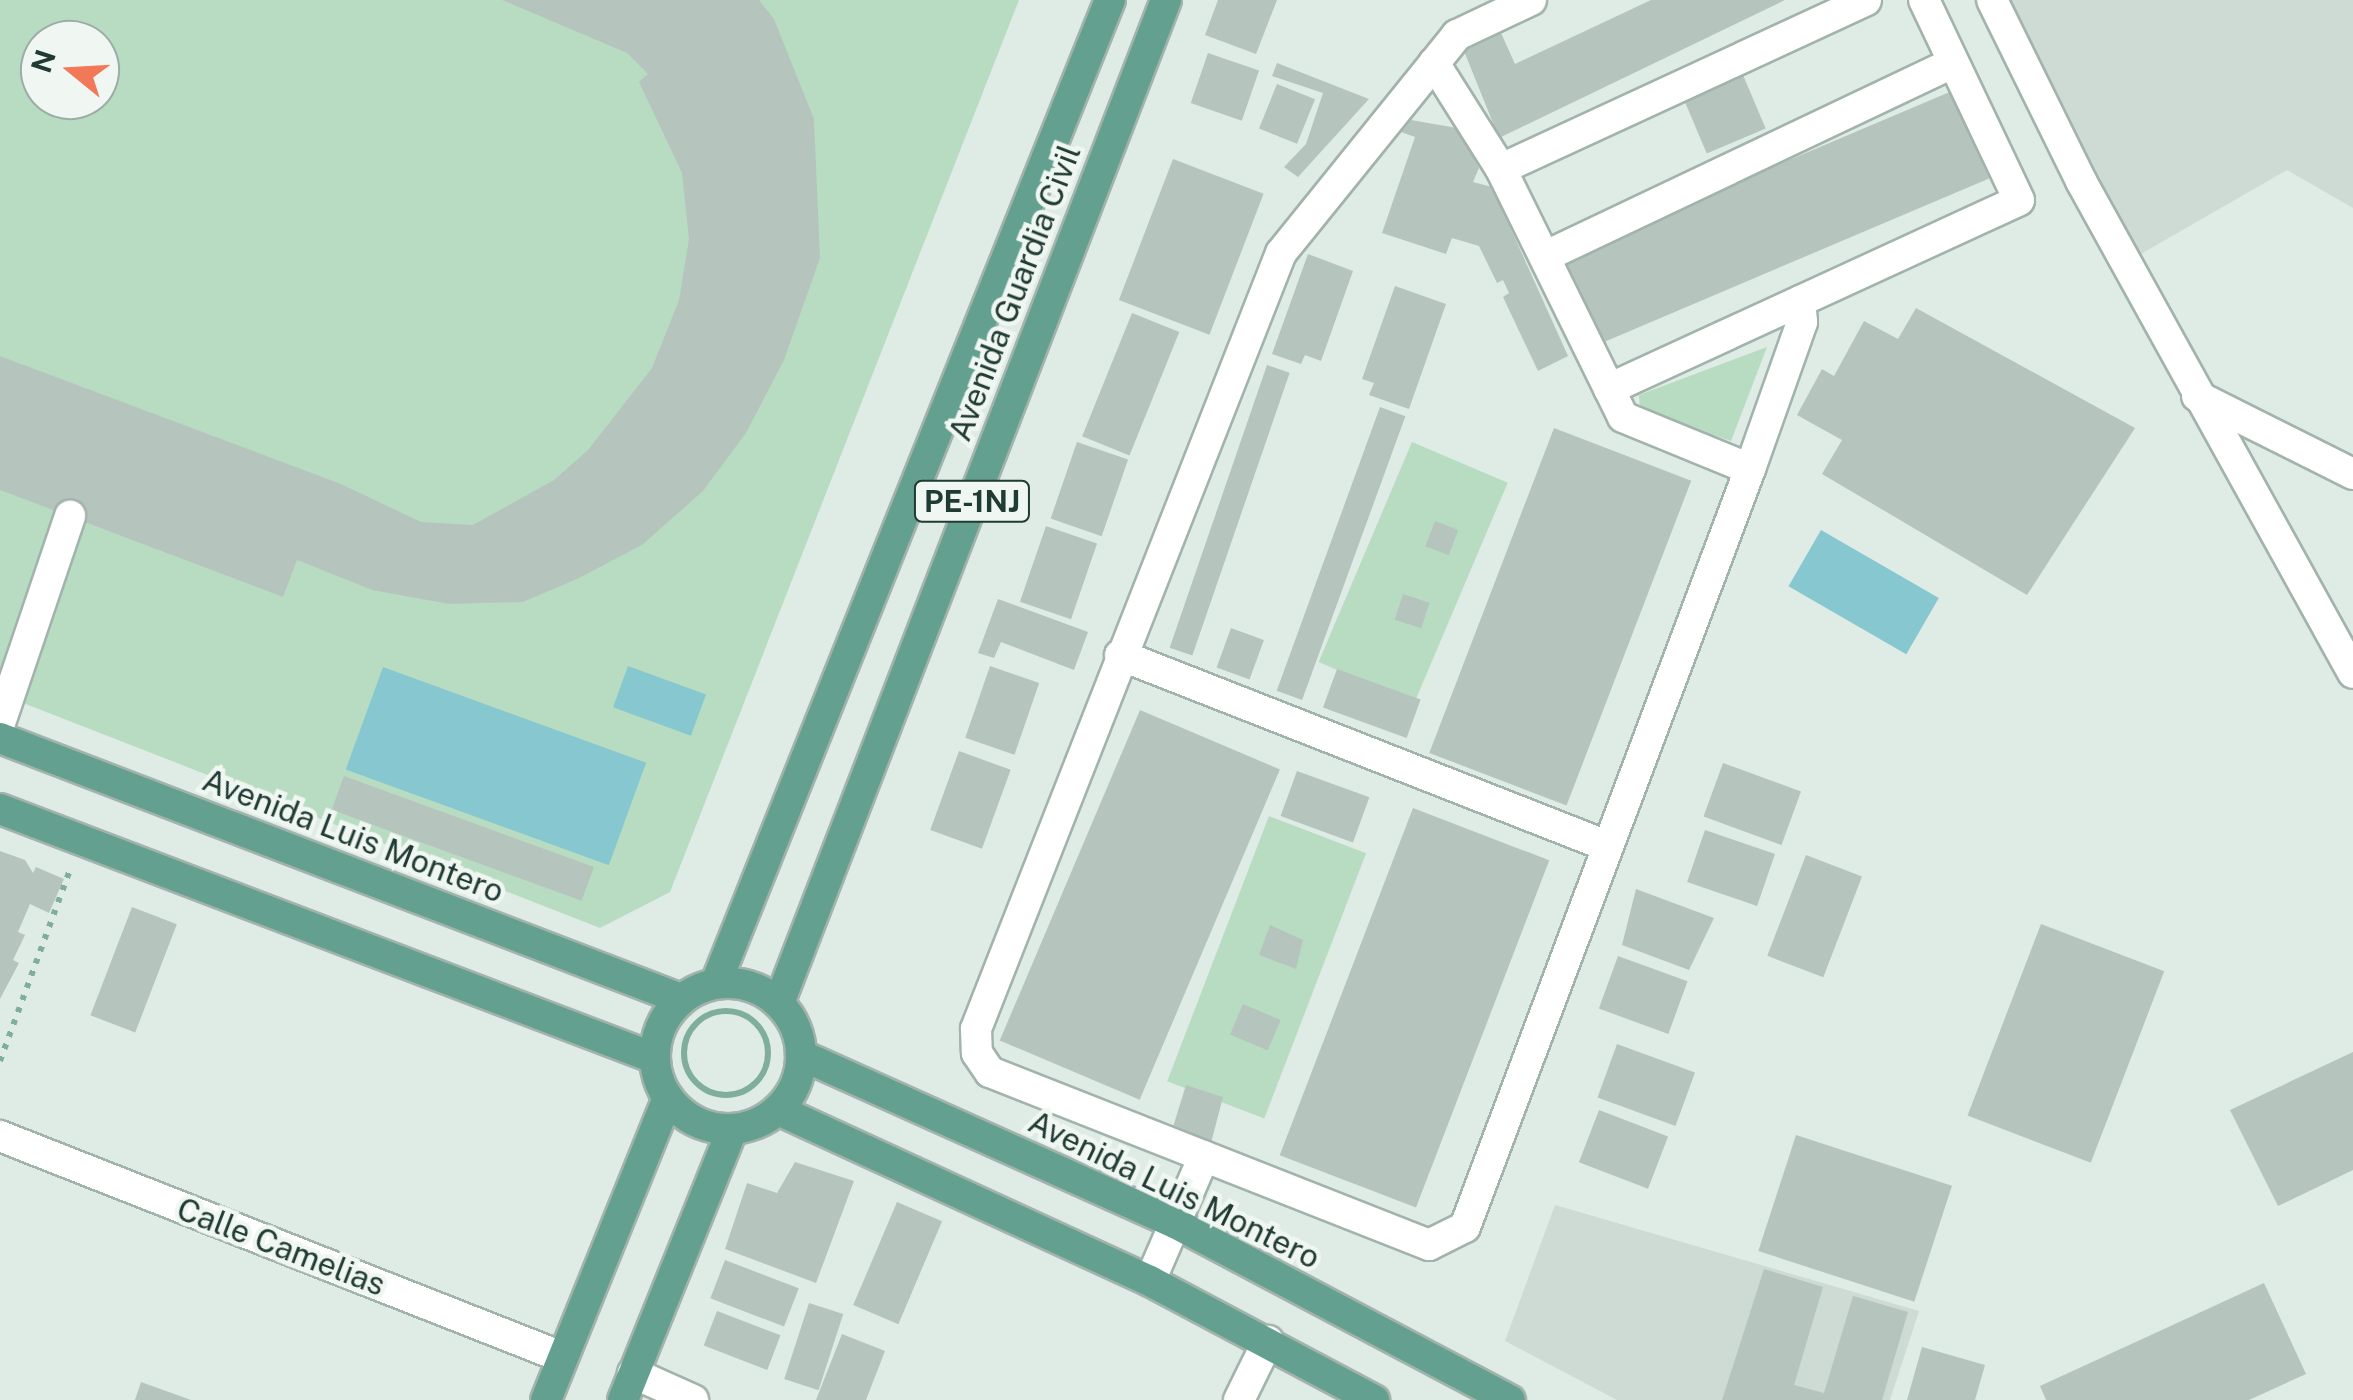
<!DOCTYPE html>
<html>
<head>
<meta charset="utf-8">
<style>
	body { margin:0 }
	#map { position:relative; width:2353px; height:1400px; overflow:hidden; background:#dfebe5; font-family:"Public Sans",sans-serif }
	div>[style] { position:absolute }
	.built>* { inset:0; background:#cedad4 }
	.green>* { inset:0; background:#b8dcc1; transform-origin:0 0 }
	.water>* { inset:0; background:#87c7d0; transform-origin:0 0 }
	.building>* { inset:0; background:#b5c5be; transform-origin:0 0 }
	.path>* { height:6px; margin-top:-3px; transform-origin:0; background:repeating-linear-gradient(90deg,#80ae9e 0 5px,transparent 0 13px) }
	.path>.ring { margin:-3px; padding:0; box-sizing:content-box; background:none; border:6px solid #80ae9e; border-radius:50% }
	.roads { filter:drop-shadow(2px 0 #a2b3ac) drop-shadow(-2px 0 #a2b3ac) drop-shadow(0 2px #a2b3ac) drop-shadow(0 -2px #a2b3ac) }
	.minor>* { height:30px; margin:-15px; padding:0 15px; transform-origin:15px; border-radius:15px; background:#fff }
	.major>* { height:30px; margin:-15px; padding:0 15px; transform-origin:15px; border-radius:15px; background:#64a08f }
	.major>.ring { margin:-15px; padding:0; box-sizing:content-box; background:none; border:30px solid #64a08f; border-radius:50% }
	span { translate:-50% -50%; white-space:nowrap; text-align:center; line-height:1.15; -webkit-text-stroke:9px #f0f7f3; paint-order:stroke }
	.shield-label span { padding:2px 8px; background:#f0f7f3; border:2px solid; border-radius:8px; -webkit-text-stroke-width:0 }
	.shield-label { font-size:30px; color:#203b33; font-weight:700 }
	.street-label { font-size:32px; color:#203b33 }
	.north { position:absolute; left:20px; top:20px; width:100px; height:100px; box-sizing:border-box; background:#f0f7f3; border:2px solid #9daca6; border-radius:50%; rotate:288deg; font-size:28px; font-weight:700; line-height:40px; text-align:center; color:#203b33 }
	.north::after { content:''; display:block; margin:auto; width:35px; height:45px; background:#f17957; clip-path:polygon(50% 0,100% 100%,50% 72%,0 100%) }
</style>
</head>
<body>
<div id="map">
	<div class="built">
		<i style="clip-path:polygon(1996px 0,2353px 0,2353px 208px,2287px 170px,2139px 255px)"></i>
		<i style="clip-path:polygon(1555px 1205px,1919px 1311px,1890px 1400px,1617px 1400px,1505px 1341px)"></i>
	</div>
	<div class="green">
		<i style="clip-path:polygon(evenodd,0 0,1019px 0,670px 892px,600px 928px,0 694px,0 0,40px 40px,100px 40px,100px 100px,40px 100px,40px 40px)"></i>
		<i style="clip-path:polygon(1767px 347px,1731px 441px,1640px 411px,1639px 395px)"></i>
		<i style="left:1412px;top:442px;width:104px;height:239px;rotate:23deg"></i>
		<i style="left:1269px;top:816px;width:104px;height:284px;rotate:21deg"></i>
	</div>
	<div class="water">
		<i style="left:1821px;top:530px;width:136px;height:65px;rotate:30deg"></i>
		<i style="left:628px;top:666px;width:83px;height:44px;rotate:20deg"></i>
		<i style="left:383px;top:667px;width:280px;height:109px;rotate:20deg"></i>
	</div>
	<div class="building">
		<i style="clip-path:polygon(502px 0,759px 0,774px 19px,814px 119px,820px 258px,784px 360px,746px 433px,703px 491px,642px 545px,579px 578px,523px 602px,449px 604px,372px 590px,297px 560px,283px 597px,0 490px,0 356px,341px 484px,421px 522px,473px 525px,554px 480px,588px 450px,652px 368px,679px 300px,689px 239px,682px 173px,639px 82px,648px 74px,627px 53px)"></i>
		<i style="clip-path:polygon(1218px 0,1277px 0,1256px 54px,1205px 35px)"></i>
		<i style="clip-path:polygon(1651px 0,1785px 0,1499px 138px,1464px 51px,1501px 33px,1515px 64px)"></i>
		<i style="left:1208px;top:53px;width:54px;height:53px;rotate:19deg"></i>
		<i style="clip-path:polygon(1277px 63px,1369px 99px,1298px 177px,1284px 167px,1306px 144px,1323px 93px,1272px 76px)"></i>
		<i style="left:1743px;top:75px;width:58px;height:64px;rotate:67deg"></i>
		<i style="left:1277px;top:84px;width:41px;height:48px;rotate:22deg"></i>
		<i style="left:1952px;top:91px;width:95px;height:426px;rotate:67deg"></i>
		<i style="clip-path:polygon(1411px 120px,1457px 128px,1479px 168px,1473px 182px,1492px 187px,1568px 356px,1538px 371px,1503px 297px,1509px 293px,1503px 280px,1497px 283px,1479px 246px,1452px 238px,1446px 254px,1382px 233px,1415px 137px,1401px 132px)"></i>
		<i style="left:1173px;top:159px;width:97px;height:151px;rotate:21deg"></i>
		<i style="clip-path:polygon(1308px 254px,1353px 271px,1321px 361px,1305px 355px,1301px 364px,1272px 354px)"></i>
		<i style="clip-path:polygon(1395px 286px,1446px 304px,1409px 409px,1369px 395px,1374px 383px,1362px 379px)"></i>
		<i style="clip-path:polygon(1916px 308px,2135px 428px,2027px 595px,1822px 474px,1842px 440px,1797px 415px,1822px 369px,1834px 376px,1864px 321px,1898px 339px)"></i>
		<i style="left:1132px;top:313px;width:51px;height:133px;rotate:22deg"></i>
		<i style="left:1267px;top:365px;width:24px;height:299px;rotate:19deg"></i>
		<i style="left:1380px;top:407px;width:27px;height:302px;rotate:20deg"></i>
		<i style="left:1554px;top:428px;width:147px;height:348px;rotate:21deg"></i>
		<i style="left:1077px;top:442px;width:54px;height:81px;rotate:19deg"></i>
		<i style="left:1435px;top:521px;width:25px;height:27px;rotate:21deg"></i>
		<i style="left:1046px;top:526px;width:54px;height:80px;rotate:19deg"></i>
		<i style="left:1403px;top:594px;width:28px;height:27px;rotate:18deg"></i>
		<i style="clip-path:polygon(998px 599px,1088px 632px,1074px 670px,1001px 642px,994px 658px,978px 653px)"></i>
		<i style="left:1231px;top:628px;width:35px;height:42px;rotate:20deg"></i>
		<i style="left:990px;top:666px;width:52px;height:76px;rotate:19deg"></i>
		<i style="left:1337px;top:669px;width:89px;height:41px;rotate:20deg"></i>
		<i style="left:1140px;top:710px;width:152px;height:359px;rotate:23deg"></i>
		<i style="left:959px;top:751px;width:55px;height:84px;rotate:20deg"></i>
		<i style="left:1723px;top:763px;width:83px;height:57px;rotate:20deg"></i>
		<i style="left:1297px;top:771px;width:77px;height:48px;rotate:20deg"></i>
		<i style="left:344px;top:776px;width:266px;height:36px;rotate:20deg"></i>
		<i style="left:1413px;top:808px;width:146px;height:372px;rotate:21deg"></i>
		<i style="left:1705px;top:830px;width:74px;height:55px;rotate:19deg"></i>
		<i style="clip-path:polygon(0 851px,25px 860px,33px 873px,36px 867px,64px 879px,49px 913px,30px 904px,18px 932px,25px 935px,13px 960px,19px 963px,0 999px)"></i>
		<i style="left:1806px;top:855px;width:60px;height:108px;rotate:21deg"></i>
		<i style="clip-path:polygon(1636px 889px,1714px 918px,1689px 970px,1622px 945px)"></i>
		<i style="left:132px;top:907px;width:48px;height:116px;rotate:21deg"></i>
		<i style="left:2041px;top:924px;width:132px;height:205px;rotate:21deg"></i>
		<i style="clip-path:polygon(1270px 925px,1303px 940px,1296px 969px,1259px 955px)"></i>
		<i style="left:1618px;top:956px;width:74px;height:56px;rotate:20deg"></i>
		<i style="left:1243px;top:1004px;width:41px;height:33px;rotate:23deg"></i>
		<i style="left:1617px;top:1044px;width:83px;height:57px;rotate:20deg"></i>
		<i style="clip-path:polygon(2353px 1052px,2353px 1170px,2278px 1206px,2230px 1110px)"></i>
		<i style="clip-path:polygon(1186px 1085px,1223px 1097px,1211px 1143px,1173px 1127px)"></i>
		<i style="left:1599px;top:1110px;width:74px;height:56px;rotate:21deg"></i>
		<i style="left:1796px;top:1135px;width:164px;height:122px;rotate:18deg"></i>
		<i style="clip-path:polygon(795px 1162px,854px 1181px,816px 1283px,725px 1249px,747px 1183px,777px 1193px)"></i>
		<i style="left:897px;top:1202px;width:49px;height:112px;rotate:23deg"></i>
		<i style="left:725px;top:1260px;width:79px;height:41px;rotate:21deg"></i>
		<i style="clip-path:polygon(1764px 1269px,1823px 1287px,1794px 1385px,1824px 1393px,1853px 1296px,1908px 1312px,1882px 1400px,1722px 1400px)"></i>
		<i style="clip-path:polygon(2264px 1283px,2306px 1374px,2249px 1400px,2046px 1400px,2040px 1386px)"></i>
		<i style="left:809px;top:1303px;width:36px;height:80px;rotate:18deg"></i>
		<i style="left:717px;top:1311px;width:68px;height:37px;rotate:21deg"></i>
		<i style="clip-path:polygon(842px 1334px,885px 1351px,866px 1400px,816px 1400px)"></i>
		<i style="clip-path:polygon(1922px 1347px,1985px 1365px,1975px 1400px,1907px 1400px)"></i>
		<i style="clip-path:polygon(141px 1382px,191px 1400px,135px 1400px)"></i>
	</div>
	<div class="path">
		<i class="ring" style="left:684px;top:1011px;width:78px;height:78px"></i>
		<i style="left:0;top:1061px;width:203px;rotate:-69.9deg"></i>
	</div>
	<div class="roads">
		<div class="minor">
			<i style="left:1531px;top:0;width:82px;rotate:154.7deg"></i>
			<i style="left:1457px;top:35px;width:280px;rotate:128.9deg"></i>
			<i style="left:1281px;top:253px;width:834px;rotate:111.46deg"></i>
			<i style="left:976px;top:1029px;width:24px;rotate:88deg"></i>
			<i style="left:977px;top:1053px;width:23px;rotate:56deg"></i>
			<i style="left:990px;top:1072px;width:472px;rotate:21.5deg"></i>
			<i style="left:1429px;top:1245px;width:40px;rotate:-26.6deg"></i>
			<i style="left:1465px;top:1227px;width:810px;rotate:-69.39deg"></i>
			<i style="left:1750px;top:469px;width:156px;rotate:-70.5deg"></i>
			<i style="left:1802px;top:322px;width:21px;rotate:-95deg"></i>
			<i style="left:1992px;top:0;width:202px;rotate:63.8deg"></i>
			<i style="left:2081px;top:181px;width:562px;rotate:61.06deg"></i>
			<i style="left:1434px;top:63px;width:125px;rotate:57.7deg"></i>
			<i style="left:1501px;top:169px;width:276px;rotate:63.8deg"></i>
			<i style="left:1623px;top:417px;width:137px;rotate:22.3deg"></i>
			<i style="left:1501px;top:169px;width:402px;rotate:-24.8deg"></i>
			<i style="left:1546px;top:256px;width:450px;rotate:-25.4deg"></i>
			<i style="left:1609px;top:389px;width:451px;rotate:-24.7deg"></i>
			<i style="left:2019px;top:200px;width:221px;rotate:-115.4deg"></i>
			<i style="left:2197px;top:396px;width:174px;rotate:26.6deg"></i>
			<i style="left:1120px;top:655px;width:523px;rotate:21.41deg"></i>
			<i style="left:0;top:723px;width:219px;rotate:-71.3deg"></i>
			<i style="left:0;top:1136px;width:604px;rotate:21.47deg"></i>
			<i style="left:1150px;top:1281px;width:136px;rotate:-66.6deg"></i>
			<i style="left:633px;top:1373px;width:66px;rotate:24.2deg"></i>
			<i style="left:1239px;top:1400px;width:66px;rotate:-63.8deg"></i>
		</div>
		<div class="major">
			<i style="left:0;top:738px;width:729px;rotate:20.97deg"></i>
			<i style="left:0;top:809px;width:700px;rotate:20.84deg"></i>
			<i class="ring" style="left:655px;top:983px;width:116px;height:116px"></i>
			<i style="left:716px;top:983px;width:1059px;rotate:-68.16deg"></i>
			<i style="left:779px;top:1003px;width:1075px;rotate:-68.9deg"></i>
			<i style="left:801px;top:1055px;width:410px;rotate:24.2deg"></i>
			<i style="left:1175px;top:1223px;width:379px;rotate:27.9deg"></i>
			<i style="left:778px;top:1110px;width:409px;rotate:24.7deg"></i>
			<i style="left:1150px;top:1281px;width:254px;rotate:28deg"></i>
			<i style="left:546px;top:1400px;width:326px;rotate:-68deg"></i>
			<i style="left:623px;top:1400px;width:291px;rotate:-68deg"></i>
		</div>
	</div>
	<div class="shield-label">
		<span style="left:972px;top:501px">PE-1NJ</span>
	</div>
	<div class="street-label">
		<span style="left:1015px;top:293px;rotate:-69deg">Avenida Guardia Civil</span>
		<span style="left:353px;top:836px;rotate:21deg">Avenida Luis Montero</span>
		<span style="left:1174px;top:1190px;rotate:26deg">Avenida Luis Montero</span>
		<span style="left:281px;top:1247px;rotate:21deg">Calle Camelias</span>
	</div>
	<div class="north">N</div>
</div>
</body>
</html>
